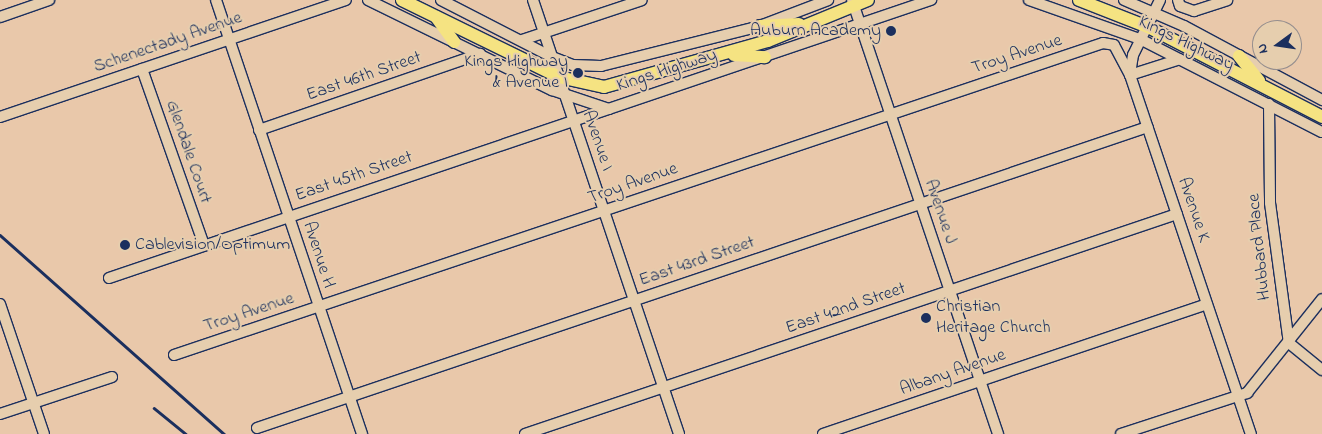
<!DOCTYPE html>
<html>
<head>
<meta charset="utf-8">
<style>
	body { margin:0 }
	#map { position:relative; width:1322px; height:434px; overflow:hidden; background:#e9c8aa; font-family:"Indie Flower",sans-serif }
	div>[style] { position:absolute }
	.roads { filter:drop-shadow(1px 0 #1b2f5e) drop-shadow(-1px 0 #1b2f5e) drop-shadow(0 1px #1b2f5e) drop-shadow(0 -1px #1b2f5e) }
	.minor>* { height:10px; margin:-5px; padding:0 5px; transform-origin:5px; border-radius:5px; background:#e6ceae }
	.major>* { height:12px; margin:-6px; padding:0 6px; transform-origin:6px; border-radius:6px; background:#f5e382 }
	.rail>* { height:2.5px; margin:-1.25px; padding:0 1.25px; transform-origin:1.25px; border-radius:1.25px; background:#1b2f5e }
	.dots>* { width:14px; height:14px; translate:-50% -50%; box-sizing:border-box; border:2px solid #e6ceae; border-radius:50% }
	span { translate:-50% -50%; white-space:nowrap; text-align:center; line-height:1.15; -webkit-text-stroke:4px #e6ceae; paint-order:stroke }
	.poi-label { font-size:18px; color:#1b2f5e }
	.right { translate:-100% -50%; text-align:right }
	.left { translate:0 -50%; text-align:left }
	.street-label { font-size:18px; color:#1b2f5e }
	.north { position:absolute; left:1252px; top:20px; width:50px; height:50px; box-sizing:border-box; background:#e6ceae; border:1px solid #958e8e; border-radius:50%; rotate:256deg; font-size:14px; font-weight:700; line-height:20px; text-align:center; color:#1b2f5e }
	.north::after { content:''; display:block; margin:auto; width:18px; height:22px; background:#1b2f5e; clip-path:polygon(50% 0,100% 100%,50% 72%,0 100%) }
</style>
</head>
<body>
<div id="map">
	<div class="roads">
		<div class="minor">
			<i style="left:216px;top:0;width:458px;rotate:71.4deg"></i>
			<i style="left:368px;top:0;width:205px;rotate:26.1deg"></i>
			<i style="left:552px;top:90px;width:60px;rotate:18.4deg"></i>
			<i style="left:441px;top:0;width:125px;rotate:27.2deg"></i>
			<i style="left:552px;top:57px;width:22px;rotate:21deg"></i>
			<i style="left:573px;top:65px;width:28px;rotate:2deg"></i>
			<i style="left:601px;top:66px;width:164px;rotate:-14.1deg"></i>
			<i style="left:760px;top:26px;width:73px;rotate:-20.9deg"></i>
			<i style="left:533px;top:0;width:458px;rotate:71.4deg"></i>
			<i style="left:852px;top:0;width:458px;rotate:71.4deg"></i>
			<i style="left:1029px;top:0;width:118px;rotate:19.4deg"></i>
			<i style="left:1140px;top:39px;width:204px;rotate:27.1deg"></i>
			<i style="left:1124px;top:0;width:65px;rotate:23.4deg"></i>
			<i style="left:1184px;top:26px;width:157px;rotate:28.2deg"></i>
			<i style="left:1160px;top:0;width:61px;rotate:116.1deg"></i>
			<i style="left:1133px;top:55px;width:20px;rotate:99deg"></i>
			<i style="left:1130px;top:75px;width:379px;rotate:71.4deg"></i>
			<i style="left:1178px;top:0;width:6px;rotate:72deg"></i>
			<i style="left:1180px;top:6px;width:15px;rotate:20deg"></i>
			<i style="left:1194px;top:11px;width:35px;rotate:-18deg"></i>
			<i style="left:0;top:17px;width:52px;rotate:-19.1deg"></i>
			<i style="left:522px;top:40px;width:126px;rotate:-18.4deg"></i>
			<i style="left:142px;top:69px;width:187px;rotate:70.6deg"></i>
			<i style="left:1130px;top:75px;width:52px;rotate:-17.7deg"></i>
			<i style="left:1269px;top:104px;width:99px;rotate:89.4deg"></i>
			<i style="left:1270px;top:203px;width:141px;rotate:82.3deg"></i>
			<i style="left:1289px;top:343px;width:43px;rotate:39.3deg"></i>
			<i style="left:0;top:117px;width:365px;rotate:-18.7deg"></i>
			<i style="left:259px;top:130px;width:234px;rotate:-19deg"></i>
			<i style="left:109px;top:278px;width:868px;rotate:-18.69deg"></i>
			<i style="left:0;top:304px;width:137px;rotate:71.3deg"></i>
			<i style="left:174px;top:355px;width:980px;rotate:-18.56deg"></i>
			<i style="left:1103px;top:43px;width:11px;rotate:10deg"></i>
			<i style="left:1114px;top:45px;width:34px;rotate:62deg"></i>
			<i style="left:0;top:414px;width:118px;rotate:-18.3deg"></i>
			<i style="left:257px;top:428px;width:940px;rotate:-18.67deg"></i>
			<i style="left:525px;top:434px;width:688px;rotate:-18.65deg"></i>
			<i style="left:823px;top:434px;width:405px;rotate:-18.7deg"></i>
			<i style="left:1121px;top:434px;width:133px;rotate:-18deg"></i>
			<i style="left:1247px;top:393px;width:120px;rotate:-51.4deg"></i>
		</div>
		<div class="major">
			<i style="left:402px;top:0;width:175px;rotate:26.1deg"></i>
			<i style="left:559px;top:77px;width:46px;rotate:12.5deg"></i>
			<i style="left:604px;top:87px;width:170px;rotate:-15.7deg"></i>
			<i style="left:768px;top:41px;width:108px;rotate:-22.3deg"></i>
			<i style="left:1079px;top:0;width:74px;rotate:21.4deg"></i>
			<i style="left:1148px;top:27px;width:196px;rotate:27.3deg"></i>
			<i style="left:436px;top:17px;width:31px;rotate:54deg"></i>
			<i style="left:760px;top:26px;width:39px;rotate:-3deg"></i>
			<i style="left:734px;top:55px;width:31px;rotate:4deg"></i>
			<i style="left:1239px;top:56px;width:32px;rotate:51deg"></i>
		</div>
	</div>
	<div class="rail">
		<i style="left:0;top:235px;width:300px;rotate:41.6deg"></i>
		<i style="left:154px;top:408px;width:41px;rotate:39.1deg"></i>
	</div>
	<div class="dots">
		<i style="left:891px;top:31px;background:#1b2f5e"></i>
		<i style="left:578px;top:73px;background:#1b2f5e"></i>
		<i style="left:125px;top:245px;background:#1b2f5e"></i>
		<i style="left:926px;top:318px;background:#1b2f5e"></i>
	</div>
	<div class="poi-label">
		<span class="right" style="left:881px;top:31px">Auburn Academy</span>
		<span class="right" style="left:568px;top:73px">Kings Highway<br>&amp; Avenue I</span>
		<span class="left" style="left:135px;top:245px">Cablevision/Optimum</span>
		<span class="left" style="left:936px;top:318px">Christian<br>Heritage Church</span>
	</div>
	<div class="street-label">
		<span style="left:168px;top:43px;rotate:-19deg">Schenectady Avenue</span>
		<span style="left:1186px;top:44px;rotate:26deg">Kings Highway</span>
		<span style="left:1017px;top:55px;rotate:-18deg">Troy Avenue</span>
		<span style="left:667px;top:71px;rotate:-18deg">Kings Highway</span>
		<span style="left:364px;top:77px;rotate:-19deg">East 46th Street</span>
		<span style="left:597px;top:141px;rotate:71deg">Avenue I</span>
		<span style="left:188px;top:152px;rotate:71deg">Glendale Court</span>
		<span style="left:354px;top:177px;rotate:-19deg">East 45th Street</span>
		<span style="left:633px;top:184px;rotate:-19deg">Troy Avenue</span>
		<span style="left:1193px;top:210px;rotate:71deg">Avenue K</span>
		<span style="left:940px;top:212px;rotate:71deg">Avenue J</span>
		<span style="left:1260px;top:247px;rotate:-96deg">Hubbard Place</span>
		<span style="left:318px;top:255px;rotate:72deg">Avenue H</span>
		<span style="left:697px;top:262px;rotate:-19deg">East 43rd Street</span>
		<span style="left:846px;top:309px;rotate:-19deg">East 42nd Street</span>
		<span style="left:249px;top:313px;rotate:-18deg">Troy Avenue</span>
		<span style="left:953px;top:373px;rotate:-19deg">Albany Avenue</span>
	</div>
	<div class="north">N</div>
</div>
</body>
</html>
